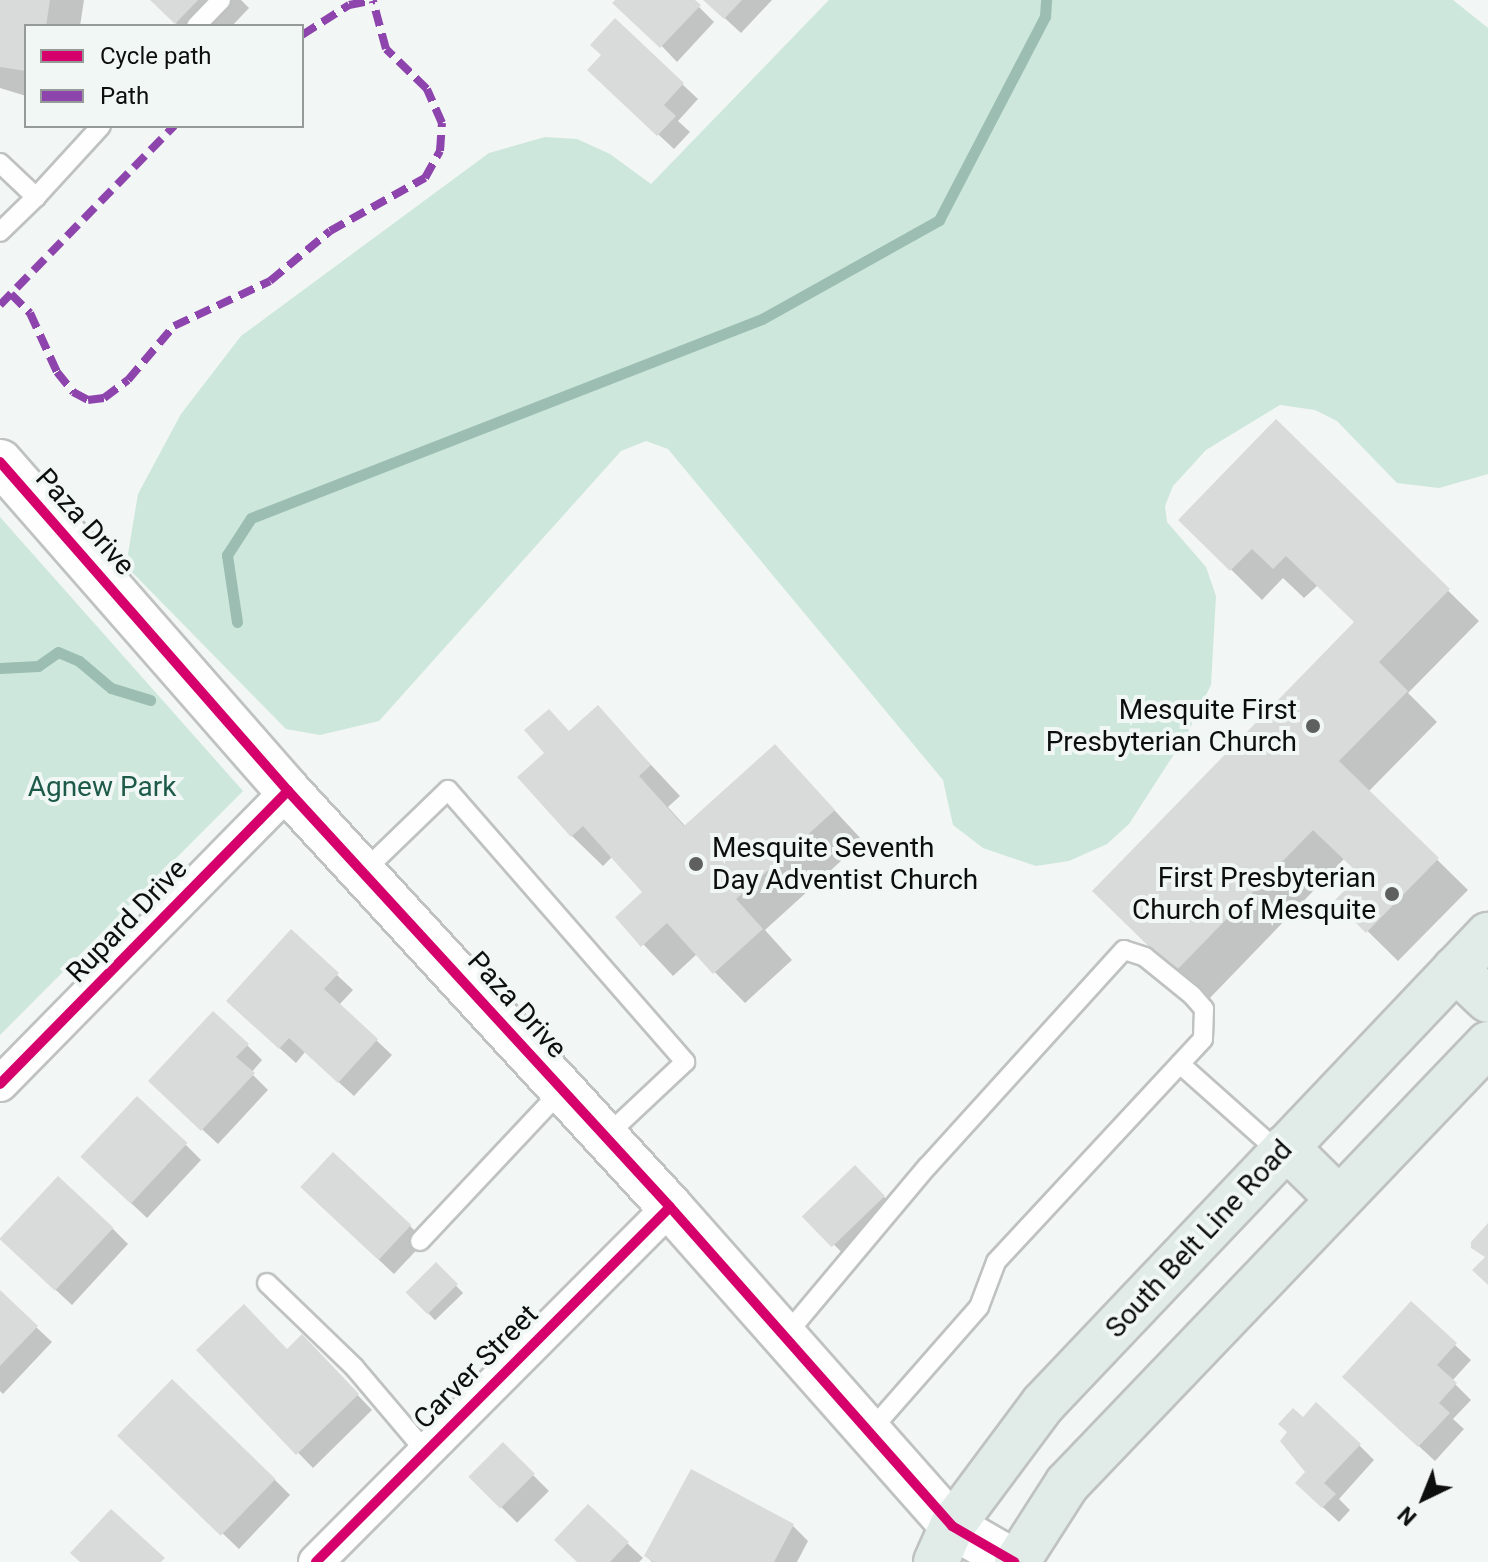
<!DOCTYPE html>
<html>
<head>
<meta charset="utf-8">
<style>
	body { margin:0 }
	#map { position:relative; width:1488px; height:1562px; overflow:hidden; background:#f2f6f4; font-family:Roboto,sans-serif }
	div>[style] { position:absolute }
	.green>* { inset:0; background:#cde7dd }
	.shadow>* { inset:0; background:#0003; transform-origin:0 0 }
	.stream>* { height:11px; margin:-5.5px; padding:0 5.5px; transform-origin:5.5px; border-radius:5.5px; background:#9cbdb2 }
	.building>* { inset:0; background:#d9dbda; transform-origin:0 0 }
	.roads { filter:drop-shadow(2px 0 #bfc2c1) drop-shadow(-2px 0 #bfc2c1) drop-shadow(0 2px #bfc2c1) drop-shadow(0 -2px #bfc2c1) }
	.lane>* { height:18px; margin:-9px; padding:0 9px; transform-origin:9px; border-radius:9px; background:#fdfefd }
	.street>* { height:34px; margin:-17px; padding:0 17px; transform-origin:17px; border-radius:17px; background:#fdfefd }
	.secondary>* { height:44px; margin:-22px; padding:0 22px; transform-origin:22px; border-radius:22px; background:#fdfefd }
	.primary>* { height:44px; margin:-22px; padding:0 22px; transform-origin:22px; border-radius:22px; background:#e1ece9 }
	.quiet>* { height:8px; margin-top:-4px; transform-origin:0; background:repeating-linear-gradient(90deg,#8e44ad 0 16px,transparent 0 24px) }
	.cycleway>* { height:10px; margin:-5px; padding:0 5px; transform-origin:5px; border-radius:5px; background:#d6006c }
	.dots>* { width:22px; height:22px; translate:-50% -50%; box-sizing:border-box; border:4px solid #f1f7f5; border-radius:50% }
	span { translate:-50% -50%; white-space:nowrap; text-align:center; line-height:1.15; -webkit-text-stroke:8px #f1f7f5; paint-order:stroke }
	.street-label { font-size:28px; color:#0d0f0e }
	.poi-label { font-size:28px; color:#0d0f0e }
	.right { translate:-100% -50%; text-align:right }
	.left { translate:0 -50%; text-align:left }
	.park-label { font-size:28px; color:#1e5a49 }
	.legend { position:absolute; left:24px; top:24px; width:280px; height:104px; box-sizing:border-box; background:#f1f7f5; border:2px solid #969a99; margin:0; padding:10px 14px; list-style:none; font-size:24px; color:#0d0f0e }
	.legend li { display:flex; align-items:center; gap:16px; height:40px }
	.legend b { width:40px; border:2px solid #969a99 }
	.north { position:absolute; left:1384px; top:1458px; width:80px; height:80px; -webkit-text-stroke:6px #f1f7f5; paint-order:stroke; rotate:223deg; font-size:22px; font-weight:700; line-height:32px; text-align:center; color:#0d0f0e }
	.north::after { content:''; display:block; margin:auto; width:28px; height:36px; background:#0d0f0e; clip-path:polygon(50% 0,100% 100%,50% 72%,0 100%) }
</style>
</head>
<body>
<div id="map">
	<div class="green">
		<i style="clip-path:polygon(829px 0,1453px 0,1488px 28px,1488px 474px,1439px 488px,1397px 483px,1337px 421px,1315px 410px,1280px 405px,1206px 450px,1173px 486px,1165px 506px,1167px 522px,1206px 567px,1216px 596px,1211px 685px,1187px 734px,1129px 824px,1107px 844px,1069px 861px,1036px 866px,983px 848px,953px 825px,943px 780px,668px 449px,646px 441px,621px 451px,379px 721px,320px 735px,286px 729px,126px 566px,138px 494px,181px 414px,241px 336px,489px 153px,545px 137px,577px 139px,610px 154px,651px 184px)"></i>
		<i style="clip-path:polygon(0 517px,243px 791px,0 1035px)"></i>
	</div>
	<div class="shadow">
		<i style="clip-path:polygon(0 0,84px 0,80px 26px,26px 26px,26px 96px,0 88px)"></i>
		<i style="clip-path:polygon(151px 0,241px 0,249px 8px,232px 26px,179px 26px)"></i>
		<i style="clip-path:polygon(618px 0,692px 0,714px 22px,677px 62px)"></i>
		<i style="clip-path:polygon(705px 0,772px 0,741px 33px)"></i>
		<i style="clip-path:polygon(615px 21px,698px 99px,678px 121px,690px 132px,674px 149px,605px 85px,604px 55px)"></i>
		<i style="clip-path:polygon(1276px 422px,1479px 621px,1408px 693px,1437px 722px,1368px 792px,1468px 890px,1398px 961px,1337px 901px,1362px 876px,1344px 859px,1207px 1001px,1125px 921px,1356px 622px,1318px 585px,1304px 598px,1283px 578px,1262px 600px,1181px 520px)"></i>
		<i style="clip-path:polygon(598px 708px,680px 796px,668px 807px,686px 827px,775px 746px,863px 841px,765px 930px,792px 960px,745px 1003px,697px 954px,673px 976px,618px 917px,645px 892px,613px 856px,603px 866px,572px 836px,570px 733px)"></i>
		<i style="clip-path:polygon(291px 932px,353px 990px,339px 1005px,392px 1055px,354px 1096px,305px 1052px,296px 1063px,244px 1016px)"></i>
		<i style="clip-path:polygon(247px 1045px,262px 1060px,251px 1073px,268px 1090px,218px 1144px,166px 1096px)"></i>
		<i style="clip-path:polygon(186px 1145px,201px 1160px,147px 1218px,98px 1172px)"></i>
		<i style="left:855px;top:1168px;width:62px;height:69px;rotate:45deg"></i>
		<i style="clip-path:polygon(318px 1203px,410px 1226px,425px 1241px,394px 1274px)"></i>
		<i style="clip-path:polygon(113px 1229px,128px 1244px,72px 1305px,17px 1254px)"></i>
		<i style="left:436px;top:1265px;width:39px;height:39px;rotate:46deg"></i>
		<i style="clip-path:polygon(0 1293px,52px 1342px,3px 1394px,0 1391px)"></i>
		<i style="clip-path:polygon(1411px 1304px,1471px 1360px,1452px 1381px,1471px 1400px,1453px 1419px,1464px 1429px,1435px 1461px,1360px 1392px)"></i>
		<i style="clip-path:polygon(302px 1337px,372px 1410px,313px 1468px,198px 1350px,288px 1351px)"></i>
		<i style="left:503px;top:1445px;width:65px;height:45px;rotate:45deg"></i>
		<i style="clip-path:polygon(1359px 1445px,1374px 1460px,1339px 1499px,1350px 1510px,1339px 1522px,1313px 1498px,1307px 1472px)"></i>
		<i style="clip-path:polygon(136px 1451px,275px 1480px,290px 1495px,239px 1549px)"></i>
		<i style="clip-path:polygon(793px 1526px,808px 1541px,797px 1562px,652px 1562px,646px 1556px)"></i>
		<i style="clip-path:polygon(627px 1543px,643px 1558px,639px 1562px,579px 1562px)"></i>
	</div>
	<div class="stream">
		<i style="left:237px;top:622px;width:68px;rotate:-98.5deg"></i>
		<i style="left:227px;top:555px;width:44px;rotate:-57deg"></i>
		<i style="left:251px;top:518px;width:548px;rotate:-21.28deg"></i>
		<i style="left:762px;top:319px;width:203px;rotate:-29.2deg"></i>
		<i style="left:939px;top:220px;width:230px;rotate:-62.5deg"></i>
		<i style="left:1045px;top:16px;width:16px;rotate:-86deg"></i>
		<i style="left:0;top:668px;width:38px;rotate:-3deg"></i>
		<i style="left:38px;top:666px;width:24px;rotate:-35deg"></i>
		<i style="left:58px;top:652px;width:23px;rotate:23deg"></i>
		<i style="left:79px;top:661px;width:42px;rotate:40.2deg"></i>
		<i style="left:111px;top:688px;width:41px;rotate:17.1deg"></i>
	</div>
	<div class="building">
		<i style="clip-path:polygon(0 0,50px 0,46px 26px,26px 26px,26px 71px,0 67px)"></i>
		<i style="clip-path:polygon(150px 0,198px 0,175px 24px)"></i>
		<i style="clip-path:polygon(615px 0,695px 0,701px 5px,660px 48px,612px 3px)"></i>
		<i style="clip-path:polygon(703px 0,742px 0,724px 19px)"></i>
		<i style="clip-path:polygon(615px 18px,684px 83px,664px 105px,676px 116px,657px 136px,587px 70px,601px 55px,590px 45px)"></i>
		<i style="clip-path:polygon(1276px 419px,1450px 589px,1379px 662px,1408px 691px,1339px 761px,1439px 858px,1366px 933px,1334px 901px,1360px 875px,1313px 830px,1175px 972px,1092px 891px,1354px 622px,1286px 556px,1273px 569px,1252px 549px,1230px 571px,1178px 520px)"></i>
		<i style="clip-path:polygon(598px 705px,651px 765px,639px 776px,684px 826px,775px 744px,835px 810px,736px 899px,763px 929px,713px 974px,667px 923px,641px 947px,615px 917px,642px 892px,583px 826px,571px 837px,517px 777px,544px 753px,524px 730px,549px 709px,569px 731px)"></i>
		<i style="clip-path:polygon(291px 929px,339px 973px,324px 989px,378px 1039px,338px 1083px,289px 1038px,279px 1049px,226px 1001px)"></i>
		<i style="clip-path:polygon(213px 1011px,249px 1044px,236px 1057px,255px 1073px,201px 1131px,148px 1081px)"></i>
		<i style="left:137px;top:1096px;width:69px;height:83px;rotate:43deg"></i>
		<i style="left:333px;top:1152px;width:107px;height:48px;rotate:43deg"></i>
		<i style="left:855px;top:1165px;width:43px;height:74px;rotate:46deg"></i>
		<i style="left:58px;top:1176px;width:76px;height:86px;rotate:43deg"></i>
		<i style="clip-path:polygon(1488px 1223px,1488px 1285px,1472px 1270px,1485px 1257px,1471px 1248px,1471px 1242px)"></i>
		<i style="left:436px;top:1262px;width:31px;height:43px;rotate:45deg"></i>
		<i style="clip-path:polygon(0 1290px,38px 1326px,0 1366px)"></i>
		<i style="clip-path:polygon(1411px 1301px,1457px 1343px,1437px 1365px,1457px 1383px,1439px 1403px,1450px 1413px,1418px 1447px,1342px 1377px)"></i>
		<i style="clip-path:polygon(244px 1304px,287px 1349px,302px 1334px,359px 1394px,296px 1455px,196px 1350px)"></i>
		<i style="left:172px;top:1379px;width:144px;height:79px;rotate:44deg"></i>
		<i style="clip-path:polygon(1316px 1402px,1361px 1444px,1324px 1483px,1336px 1494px,1322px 1508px,1295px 1483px,1305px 1472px,1280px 1441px,1287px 1432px,1278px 1424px,1293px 1408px,1303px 1417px)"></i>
		<i style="left:503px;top:1442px;width:45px;height:49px;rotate:45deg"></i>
		<i style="clip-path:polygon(691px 1469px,794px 1524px,774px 1562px,654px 1562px,644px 1556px)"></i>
		<i style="clip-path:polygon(588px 1504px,629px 1542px,610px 1562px,577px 1562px,554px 1540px)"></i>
		<i style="clip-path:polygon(111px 1509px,165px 1558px,161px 1562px,80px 1562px,70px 1553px)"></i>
	</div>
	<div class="roads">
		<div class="lane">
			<i style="left:196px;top:26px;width:36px;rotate:-46deg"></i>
			<i style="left:0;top:163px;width:50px;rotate:43.4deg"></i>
			<i style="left:36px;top:197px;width:50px;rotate:135.8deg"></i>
			<i style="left:36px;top:197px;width:96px;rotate:-47.5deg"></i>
			<i style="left:363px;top:872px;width:118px;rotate:-44deg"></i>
			<i style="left:448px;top:790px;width:361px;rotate:48.9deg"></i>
			<i style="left:685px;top:1062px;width:110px;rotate:136.8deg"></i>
			<i style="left:1180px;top:1064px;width:134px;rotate:41.7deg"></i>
			<i style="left:420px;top:1241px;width:207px;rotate:-46.8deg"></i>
			<i style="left:267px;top:1283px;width:121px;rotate:44deg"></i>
			<i style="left:354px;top:1367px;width:111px;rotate:49.7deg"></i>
			<i style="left:785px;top:1336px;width:221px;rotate:-50deg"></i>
			<i style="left:927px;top:1167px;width:293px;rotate:-47.8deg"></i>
			<i style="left:1124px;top:950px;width:22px;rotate:18deg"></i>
			<i style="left:1145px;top:957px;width:60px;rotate:39deg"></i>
			<i style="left:1192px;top:995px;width:18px;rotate:49deg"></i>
			<i style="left:1204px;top:1009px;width:30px;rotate:92deg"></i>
			<i style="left:1203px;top:1039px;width:304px;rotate:132.9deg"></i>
			<i style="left:996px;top:1262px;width:48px;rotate:110.7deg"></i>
			<i style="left:979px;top:1307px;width:167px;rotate:131.3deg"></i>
		</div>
		<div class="street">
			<i style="left:0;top:1084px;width:411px;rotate:-45.5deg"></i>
			<i style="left:316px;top:1562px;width:501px;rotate:-45.08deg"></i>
		</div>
		<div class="secondary">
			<i style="left:0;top:462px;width:437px;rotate:48.8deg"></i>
			<i style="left:288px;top:791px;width:565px;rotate:47.44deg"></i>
			<i style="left:670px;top:1207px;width:426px;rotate:48.5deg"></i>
			<i style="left:952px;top:1526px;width:72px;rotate:30.1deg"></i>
		</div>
		<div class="primary">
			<i style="left:1455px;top:969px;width:45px;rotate:43.2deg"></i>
			<i style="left:1286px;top:1147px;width:74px;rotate:44.5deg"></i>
			<i style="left:936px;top:1562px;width:39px;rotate:-66deg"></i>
			<i style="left:952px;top:1526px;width:152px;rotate:-53.3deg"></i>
			<i style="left:1043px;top:1404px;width:647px;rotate:-46.5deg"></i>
			<i style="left:1017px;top:1562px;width:93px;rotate:-57.3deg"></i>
			<i style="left:1067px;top:1484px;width:609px;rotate:-46.26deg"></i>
		</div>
	</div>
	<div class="quiet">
		<i style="left:302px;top:35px;width:56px;rotate:-32.6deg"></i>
		<i style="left:349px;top:5px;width:26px;rotate:-11deg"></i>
		<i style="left:11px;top:294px;width:27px;rotate:45deg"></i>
		<i style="left:30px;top:313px;width:65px;rotate:65.4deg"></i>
		<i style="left:57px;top:372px;width:26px;rotate:51deg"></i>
		<i style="left:73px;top:392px;width:17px;rotate:28deg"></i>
		<i style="left:88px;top:400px;width:16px;rotate:-7deg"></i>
		<i style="left:104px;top:398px;width:30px;rotate:-37deg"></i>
		<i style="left:128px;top:380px;width:71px;rotate:-49.6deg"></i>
		<i style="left:174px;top:326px;width:106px;rotate:-25.1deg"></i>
		<i style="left:270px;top:281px;width:78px;rotate:-39.8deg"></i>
		<i style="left:330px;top:231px;width:109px;rotate:-29.2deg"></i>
		<i style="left:425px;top:178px;width:31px;rotate:-61deg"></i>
		<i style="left:440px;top:151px;width:28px;rotate:-86deg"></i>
		<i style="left:442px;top:123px;width:37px;rotate:-114deg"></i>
		<i style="left:427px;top:89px;width:57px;rotate:-135.7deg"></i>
		<i style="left:386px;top:49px;width:50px;rotate:-105.2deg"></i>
		<i style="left:0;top:305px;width:250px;rotate:-45.8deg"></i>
	</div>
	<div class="cycleway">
		<i style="left:0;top:462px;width:437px;rotate:48.8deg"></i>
		<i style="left:288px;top:791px;width:565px;rotate:47.44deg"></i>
		<i style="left:670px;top:1207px;width:426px;rotate:48.5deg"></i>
		<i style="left:952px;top:1526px;width:72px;rotate:30.1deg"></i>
		<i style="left:0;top:1084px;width:411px;rotate:-45.5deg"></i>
		<i style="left:316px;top:1562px;width:501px;rotate:-45.08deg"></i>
	</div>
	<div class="dots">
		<i style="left:1313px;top:726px;background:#5d605e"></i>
		<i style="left:696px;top:864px;background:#5d605e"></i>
		<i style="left:1392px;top:894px;background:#5d605e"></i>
	</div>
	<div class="street-label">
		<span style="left:85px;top:522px;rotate:48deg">Paza Drive</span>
		<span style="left:127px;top:921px;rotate:-46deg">Rupard Drive</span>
		<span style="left:517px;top:1005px;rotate:48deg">Paza Drive</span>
		<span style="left:1199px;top:1239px;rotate:-47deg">South Belt Line Road</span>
		<span style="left:476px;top:1367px;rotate:-45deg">Carver Street</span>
	</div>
	<div class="poi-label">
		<span class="right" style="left:1297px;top:726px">Mesquite First<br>Presbyterian Church</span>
		<span class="left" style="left:712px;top:864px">Mesquite Seventh<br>Day Adventist Church</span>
		<span class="right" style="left:1376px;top:894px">First Presbyterian<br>Church of Mesquite</span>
	</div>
	<div class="park-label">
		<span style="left:102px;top:787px">Agnew Park</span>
	</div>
	<ul class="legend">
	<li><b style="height:10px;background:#d6006c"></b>Cycle path</li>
	<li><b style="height:10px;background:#8e44ad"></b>Path</li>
	</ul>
	<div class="north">N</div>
</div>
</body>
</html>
